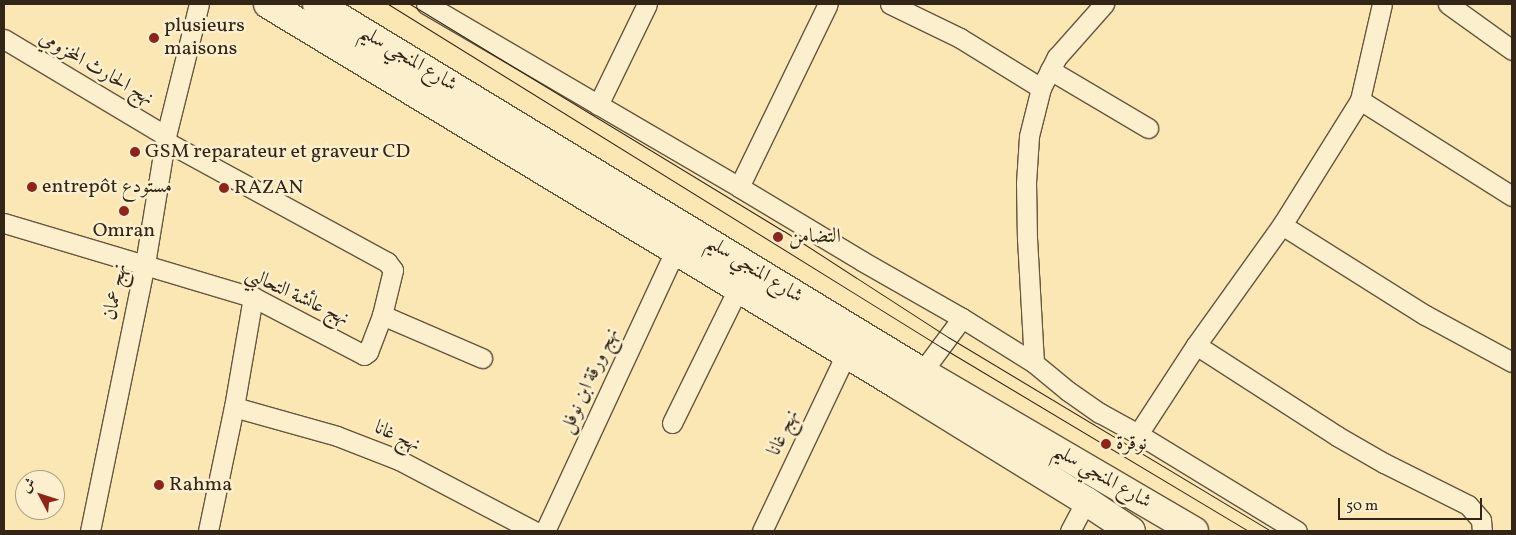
<!DOCTYPE html>
<html>
<head>
<meta charset="utf-8">
<style>
	body { margin:0 }
	#map { position:relative; width:1516px; height:535px; overflow:hidden; background:#fae7b4; font-family:Vollkorn,Amiri,serif }
	div>[style] { position:absolute }
	.roads { filter:drop-shadow(1px 0 #65563e) drop-shadow(-1px 0 #65563e) drop-shadow(0 1px #65563e) drop-shadow(0 -1px #65563e) }
	.street>* { height:19px; margin:-9.5px; padding:0 9.5px; transform-origin:9.5px; border-radius:9.5px; background:#fcefce }
	.secondary>* { height:28px; margin:-14px; padding:0 14px; transform-origin:14px; border-radius:14px; background:#fcefce }
	.tram>* { height:1px; margin:-0.5px; padding:0 0.5px; transform-origin:0.5px; border-radius:0.5px; background:#332517 }
	.dots>* { width:14px; height:14px; translate:-50% -50%; box-sizing:border-box; border:2px solid #fcefce; border-radius:50% }
	span { translate:-50% -50%; white-space:nowrap; text-align:center; line-height:1.15; -webkit-text-stroke:5px #fcefce; paint-order:stroke }
	.poi-label { font-size:20px; color:#332517 }
	.left { translate:0 -50%; text-align:left }
	.street-label { font-size:20px; color:#332517 }
	.frame { position:absolute; inset:0; border:5px solid #332517; pointer-events:none }
	.north { position:absolute; left:15px; top:470px; width:50px; height:50px; box-sizing:border-box; background:#fcefce; border:1px solid #ac9e85; border-radius:50%; rotate:310deg; font-size:14px; font-weight:700; line-height:20px; text-align:center; color:#332517 }
	.north::after { content:''; display:block; margin:auto; width:18px; height:22px; background:#8f2418; clip-path:polygon(50% 0,100% 100%,50% 72%,0 100%) }
	.scale { position:absolute; left:1338px; top:498px; width:144px; height:22px; box-sizing:border-box; border:2px solid #332517; border-top:0; padding-left:6px; font-size:15px; line-height:18px; white-space:nowrap; color:#332517; -webkit-text-stroke:4px #fcefce; paint-order:stroke }
</style>
</head>
<body>
<div id="map">
	<div class="roads">
		<div class="street">
			<i style="left:426px;top:4px;width:363px;rotate:30.3deg"></i>
			<i style="left:739px;top:187px;width:144px;rotate:31deg"></i>
			<i style="left:862px;top:261px;width:115px;rotate:29.7deg"></i>
			<i style="left:890px;top:4px;width:78px;rotate:25.9deg"></i>
			<i style="left:960px;top:38px;width:95px;rotate:31.7deg"></i>
			<i style="left:1448px;top:4px;width:79px;rotate:35.7deg"></i>
			<i style="left:4px;top:39px;width:189px;rotate:30.9deg"></i>
			<i style="left:1050px;top:70px;width:114px;rotate:30.6deg"></i>
			<i style="left:1360px;top:100px;width:180px;rotate:32.3deg"></i>
			<i style="left:598px;top:105px;width:112px;rotate:-64.1deg"></i>
			<i style="left:165px;top:141px;width:253px;rotate:28.6deg"></i>
			<i style="left:387px;top:262px;width:10px;rotate:53deg"></i>
			<i style="left:393px;top:270px;width:46px;rotate:103.7deg"></i>
			<i style="left:739px;top:187px;width:203px;rotate:-64.1deg"></i>
			<i style="left:4px;top:223px;width:260px;rotate:16.6deg"></i>
			<i style="left:253px;top:297px;width:125px;rotate:27.6deg"></i>
			<i style="left:364px;top:355px;width:5px;rotate:-37deg"></i>
			<i style="left:368px;top:352px;width:40px;rotate:-69deg"></i>
			<i style="left:382px;top:315px;width:109px;rotate:23.3deg"></i>
			<i style="left:1282px;top:225px;width:169px;rotate:32.2deg"></i>
			<i style="left:1425px;top:315px;width:99px;rotate:28.4deg"></i>
			<i style="left:1196px;top:345px;width:168px;rotate:32.8deg"></i>
			<i style="left:1337px;top:436px;width:54px;rotate:29.9deg"></i>
			<i style="left:1384px;top:463px;width:94px;rotate:26.6deg"></i>
			<i style="left:1468px;top:505px;width:20px;rotate:49deg"></i>
			<i style="left:1481px;top:520px;width:11px;rotate:85deg"></i>
			<i style="left:1034px;top:363px;width:124px;rotate:-93.2deg"></i>
			<i style="left:1027px;top:239px;width:56px;rotate:-91deg"></i>
			<i style="left:1026px;top:183px;width:47px;rotate:-86.3deg"></i>
			<i style="left:1029px;top:136px;width:49px;rotate:-76deg"></i>
			<i style="left:1041px;top:88px;width:35px;rotate:-63deg"></i>
			<i style="left:1057px;top:57px;width:71px;rotate:-48.4deg"></i>
			<i style="left:922px;top:372px;width:67px;rotate:-53.5deg"></i>
			<i style="left:962px;top:318px;width:85px;rotate:32deg"></i>
			<i style="left:1034px;top:363px;width:44px;rotate:39.5deg"></i>
			<i style="left:1068px;top:391px;width:39px;rotate:35deg"></i>
			<i style="left:1100px;top:413px;width:43px;rotate:28.9deg"></i>
			<i style="left:1138px;top:434px;width:106px;rotate:-56.9deg"></i>
			<i style="left:1196px;top:345px;width:148px;rotate:-54.4deg"></i>
			<i style="left:1282px;top:225px;width:147px;rotate:-58deg"></i>
			<i style="left:1360px;top:100px;width:98px;rotate:-77.1deg"></i>
			<i style="left:234px;top:407px;width:107px;rotate:15.7deg"></i>
			<i style="left:337px;top:436px;width:66px;rotate:21.2deg"></i>
			<i style="left:399px;top:460px;width:153px;rotate:27.7deg"></i>
			<i style="left:672px;top:423px;width:149px;rotate:-63.8deg"></i>
			<i style="left:1138px;top:434px;width:186px;rotate:31.4deg"></i>
			<i style="left:90px;top:531px;width:273px;rotate:-78.4deg"></i>
			<i style="left:145px;top:264px;width:130px;rotate:-80.7deg"></i>
			<i style="left:166px;top:136px;width:136px;rotate:-76deg"></i>
			<i style="left:208px;top:531px;width:127px;rotate:-78.2deg"></i>
			<i style="left:234px;top:407px;width:112px;rotate:-80.2deg"></i>
			<i style="left:545px;top:531px;width:311px;rotate:-65.1deg"></i>
			<i style="left:762px;top:531px;width:196px;rotate:-64.6deg"></i>
			<i style="left:1070px;top:531px;width:34px;rotate:-62deg"></i>
		</div>
		<div class="secondary">
			<i style="left:268px;top:4px;width:736px;rotate:31.16deg"></i>
			<i style="left:898px;top:385px;width:221px;rotate:31.7deg"></i>
			<i style="left:1086px;top:501px;width:54px;rotate:33.7deg"></i>
			<i style="left:317px;top:4px;width:708px;rotate:31.31deg"></i>
			<i style="left:922px;top:372px;width:315px;rotate:30.3deg"></i>
		</div>
	</div>
	<div class="tram">
		<i style="left:388px;top:4px;width:651px;rotate:31.81deg"></i>
		<i style="left:941px;top:347px;width:359px;rotate:30.9deg"></i>
		<i style="left:410px;top:4px;width:437px;rotate:31.3deg"></i>
		<i style="left:784px;top:231px;width:195px;rotate:32.9deg"></i>
		<i style="left:948px;top:337px;width:377px;rotate:31deg"></i>
	</div>
	<div class="dots">
		<i style="left:154px;top:38px;background:#8f2418"></i>
		<i style="left:135px;top:152px;background:#8f2418"></i>
		<i style="left:32px;top:187px;background:#8f2418"></i>
		<i style="left:224px;top:188px;background:#8f2418"></i>
		<i style="left:124px;top:211px;background:#8f2418"></i>
		<i style="left:778px;top:237px;background:#8f2418"></i>
		<i style="left:1106px;top:444px;background:#8f2418"></i>
		<i style="left:159px;top:485px;background:#8f2418"></i>
	</div>
	<div class="poi-label">
		<span class="left" style="left:164px;top:38px">plusieurs<br>maisons</span>
		<span class="left" style="left:145px;top:152px">GSM reparateur et graveur CD</span>
		<span class="left" style="left:42px;top:187px">entrepôt مستودع</span>
		<span class="left" style="left:234px;top:188px">RAZAN</span>
		<span style="left:124px;top:231px">Omran</span>
		<span class="left" style="left:789px;top:237px">التضامن</span>
		<span class="left" style="left:1116px;top:444px">نوقرة</span>
		<span class="left" style="left:169px;top:485px">Rahma</span>
	</div>
	<div class="street-label">
		<span style="left:408px;top:59px;rotate:31deg">شارع المنجي سليم</span>
		<span style="left:96px;top:69px;rotate:30deg">نهج الحارث المخزومي</span>
		<span style="left:754px;top:270px;rotate:32deg">شارع المنجي سليم</span>
		<span style="left:116px;top:292px;rotate:-79deg">نهج عمان</span>
		<span style="left:297px;top:297px;rotate:25deg">نهج عائشة التحالبي</span>
		<span style="left:590px;top:381px;rotate:-65deg">نهج ورقة ابن نوفل</span>
		<span style="left:784px;top:433px;rotate:-65deg">نهج غانا</span>
		<span style="left:397px;top:437px;rotate:24deg">نهج غانا</span>
		<span style="left:1102px;top:477px;rotate:30deg">شارع المنجي سليم</span>
	</div>
	<div class="frame"></div>
	<div class="north">ش</div>
	<div class="scale">50 m</div>
</div>
</body>
</html>
